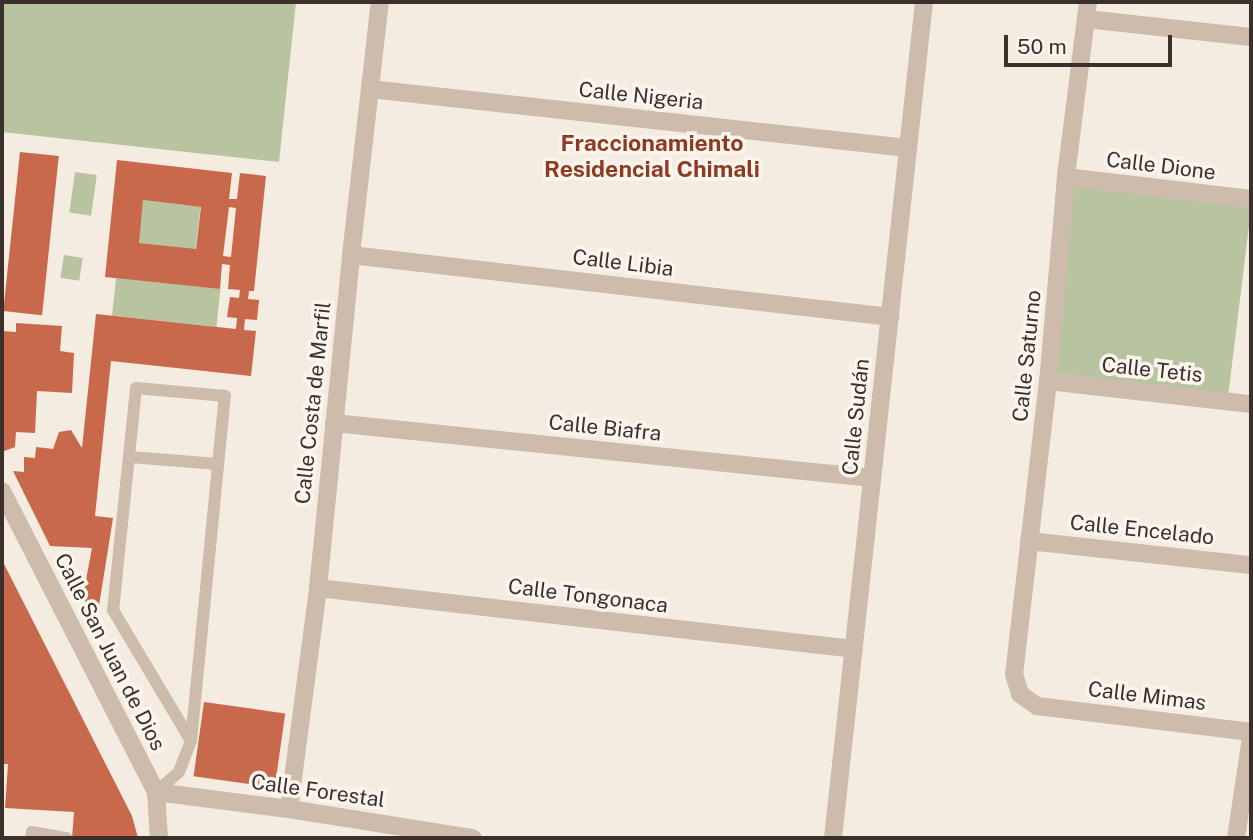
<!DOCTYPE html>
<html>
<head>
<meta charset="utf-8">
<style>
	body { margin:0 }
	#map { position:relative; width:1253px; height:840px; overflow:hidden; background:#f4ebe1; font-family:"Public Sans",sans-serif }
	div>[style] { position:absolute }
	.green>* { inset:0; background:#b8c4a0; transform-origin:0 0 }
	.building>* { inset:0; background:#c8694b; transform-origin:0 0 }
	.service>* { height:12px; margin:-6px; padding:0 6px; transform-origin:6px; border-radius:6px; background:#cdbbac }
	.minor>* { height:18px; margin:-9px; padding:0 9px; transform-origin:9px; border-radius:9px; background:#cdbbac }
	.tertiary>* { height:18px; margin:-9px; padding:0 9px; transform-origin:9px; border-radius:9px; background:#cdbbac }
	span { translate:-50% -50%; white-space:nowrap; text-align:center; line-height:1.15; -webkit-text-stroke:7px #fbf5ee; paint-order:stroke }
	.street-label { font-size:21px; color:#3b302b }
	.neighbourhood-label { font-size:23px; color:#8c3b22; font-weight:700 }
	.frame { position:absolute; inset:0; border:4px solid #3b302b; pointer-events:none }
	.scale { position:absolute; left:1004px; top:35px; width:168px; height:32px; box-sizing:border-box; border:4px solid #3b302b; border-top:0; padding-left:9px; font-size:21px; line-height:24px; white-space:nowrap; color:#3b302b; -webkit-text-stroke:5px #fbf5ee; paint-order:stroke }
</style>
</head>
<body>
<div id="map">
	<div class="green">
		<i style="clip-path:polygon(2px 2px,296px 2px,279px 162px,2px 132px)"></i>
		<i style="left:75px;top:172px;width:22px;height:41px;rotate:8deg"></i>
		<i style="left:1068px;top:182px;width:185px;height:191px;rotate:7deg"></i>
		<i style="left:143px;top:200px;width:58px;height:43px;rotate:7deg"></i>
		<i style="left:64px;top:255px;width:19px;height:23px;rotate:9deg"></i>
		<i style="left:116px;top:278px;width:105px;height:38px;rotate:6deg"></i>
	</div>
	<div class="building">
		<i style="left:20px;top:152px;width:39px;height:160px;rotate:6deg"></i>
		<i style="clip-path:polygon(evenodd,117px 160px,232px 173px,229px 199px,237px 199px,240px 173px,266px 176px,254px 291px,249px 291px,248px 299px,259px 300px,257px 320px,245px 319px,244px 330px,256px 331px,251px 376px,111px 361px,95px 516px,113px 518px,94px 637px,80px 612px,92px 548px,50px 546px,13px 471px,24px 472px,24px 457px,35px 458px,36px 447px,53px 449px,59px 432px,71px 430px,82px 448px,96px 314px,236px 329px,237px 318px,227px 317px,230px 297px,239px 298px,240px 290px,228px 289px,230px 265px,222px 264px,220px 289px,105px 277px,117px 160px,143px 200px,201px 207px,196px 249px,139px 243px,143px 200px,117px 160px,229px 207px,236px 208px,231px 257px,223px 256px,229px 207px)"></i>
		<i style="clip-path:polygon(16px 323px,62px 326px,60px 351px,74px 353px,72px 393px,37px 391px,35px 433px,16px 432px,15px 447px,2px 452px,2px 331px,16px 332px)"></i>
		<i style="clip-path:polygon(2px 560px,132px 816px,138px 838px,72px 838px,74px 812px,5px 808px,8px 764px,2px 764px)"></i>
		<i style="left:204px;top:702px;width:82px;height:75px;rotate:8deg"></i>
	</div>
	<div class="service">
		<i style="left:130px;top:457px;width:88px;rotate:4.5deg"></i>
		<i style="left:156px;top:792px;width:30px;rotate:-41deg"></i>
		<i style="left:179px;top:772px;width:33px;rotate:-69deg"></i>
		<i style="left:191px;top:741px;width:347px;rotate:-84.4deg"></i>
		<i style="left:225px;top:396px;width:89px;rotate:-174.9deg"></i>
		<i style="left:136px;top:388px;width:223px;rotate:95.9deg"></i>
		<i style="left:113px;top:610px;width:152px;rotate:59.2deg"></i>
		<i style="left:31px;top:838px;width:6px;rotate:-81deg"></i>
		<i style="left:32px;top:832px;width:35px;rotate:10deg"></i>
	</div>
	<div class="minor">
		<i style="left:1088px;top:2px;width:176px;rotate:97.2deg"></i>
		<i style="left:1066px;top:177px;width:205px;rotate:95deg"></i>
		<i style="left:1048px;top:381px;width:295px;rotate:96.6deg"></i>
		<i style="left:1014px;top:674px;width:21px;rotate:73deg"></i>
		<i style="left:1020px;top:694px;width:21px;rotate:35deg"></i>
		<i style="left:1037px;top:706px;width:216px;rotate:6.9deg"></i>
		<i style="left:1086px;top:19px;width:166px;rotate:6.2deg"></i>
		<i style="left:370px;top:89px;width:541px;rotate:6.26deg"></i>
		<i style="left:1066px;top:177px;width:186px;rotate:6.8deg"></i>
		<i style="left:351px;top:255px;width:543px;rotate:6.56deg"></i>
		<i style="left:1048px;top:381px;width:204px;rotate:6.5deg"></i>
		<i style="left:334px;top:423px;width:541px;rotate:5.84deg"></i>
		<i style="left:1029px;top:541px;width:223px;rotate:6.2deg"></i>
		<i style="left:318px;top:588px;width:539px;rotate:6.49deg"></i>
		<i style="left:156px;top:792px;width:134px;rotate:7.3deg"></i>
		<i style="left:289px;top:809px;width:186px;rotate:9deg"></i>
		<i style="left:289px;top:809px;width:223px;rotate:-82.5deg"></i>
		<i style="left:318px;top:588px;width:335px;rotate:-84.3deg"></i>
		<i style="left:351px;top:255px;width:255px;rotate:-83.5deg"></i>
		<i style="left:833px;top:838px;width:841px;rotate:-83.79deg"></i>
		<i style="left:1236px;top:838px;width:101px;rotate:-81.5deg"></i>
	</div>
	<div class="tertiary">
		<i style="left:2px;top:491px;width:338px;rotate:62.9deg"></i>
		<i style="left:156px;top:792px;width:46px;rotate:86.3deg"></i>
	</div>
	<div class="street-label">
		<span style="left:641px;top:96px;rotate:6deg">Calle Nigeria</span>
		<span style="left:1161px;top:166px;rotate:7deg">Calle Dione</span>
		<span style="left:623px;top:263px;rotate:7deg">Calle Libia</span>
		<span style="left:1027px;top:356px;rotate:-84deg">Calle Saturno</span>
		<span style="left:1152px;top:370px;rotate:6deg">Calle Tetis</span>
		<span style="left:313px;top:403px;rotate:-84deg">Calle Costa de Marfil</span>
		<span style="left:856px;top:417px;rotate:-84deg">Calle Sudán</span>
		<span style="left:605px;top:428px;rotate:6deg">Calle Biafra</span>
		<span style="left:1142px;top:530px;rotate:6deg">Calle Encelado</span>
		<span style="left:588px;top:596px;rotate:7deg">Calle Tongonaca</span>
		<span style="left:110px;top:652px;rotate:63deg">Calle San Juan de Dios</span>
		<span style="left:1147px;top:696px;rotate:7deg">Calle Mimas</span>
		<span style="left:318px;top:791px;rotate:8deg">Calle Forestal</span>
	</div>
	<div class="neighbourhood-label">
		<span style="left:652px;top:156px">Fraccionamiento<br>Residencial Chimali</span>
	</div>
	<div class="frame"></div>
	<div class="scale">50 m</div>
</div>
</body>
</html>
